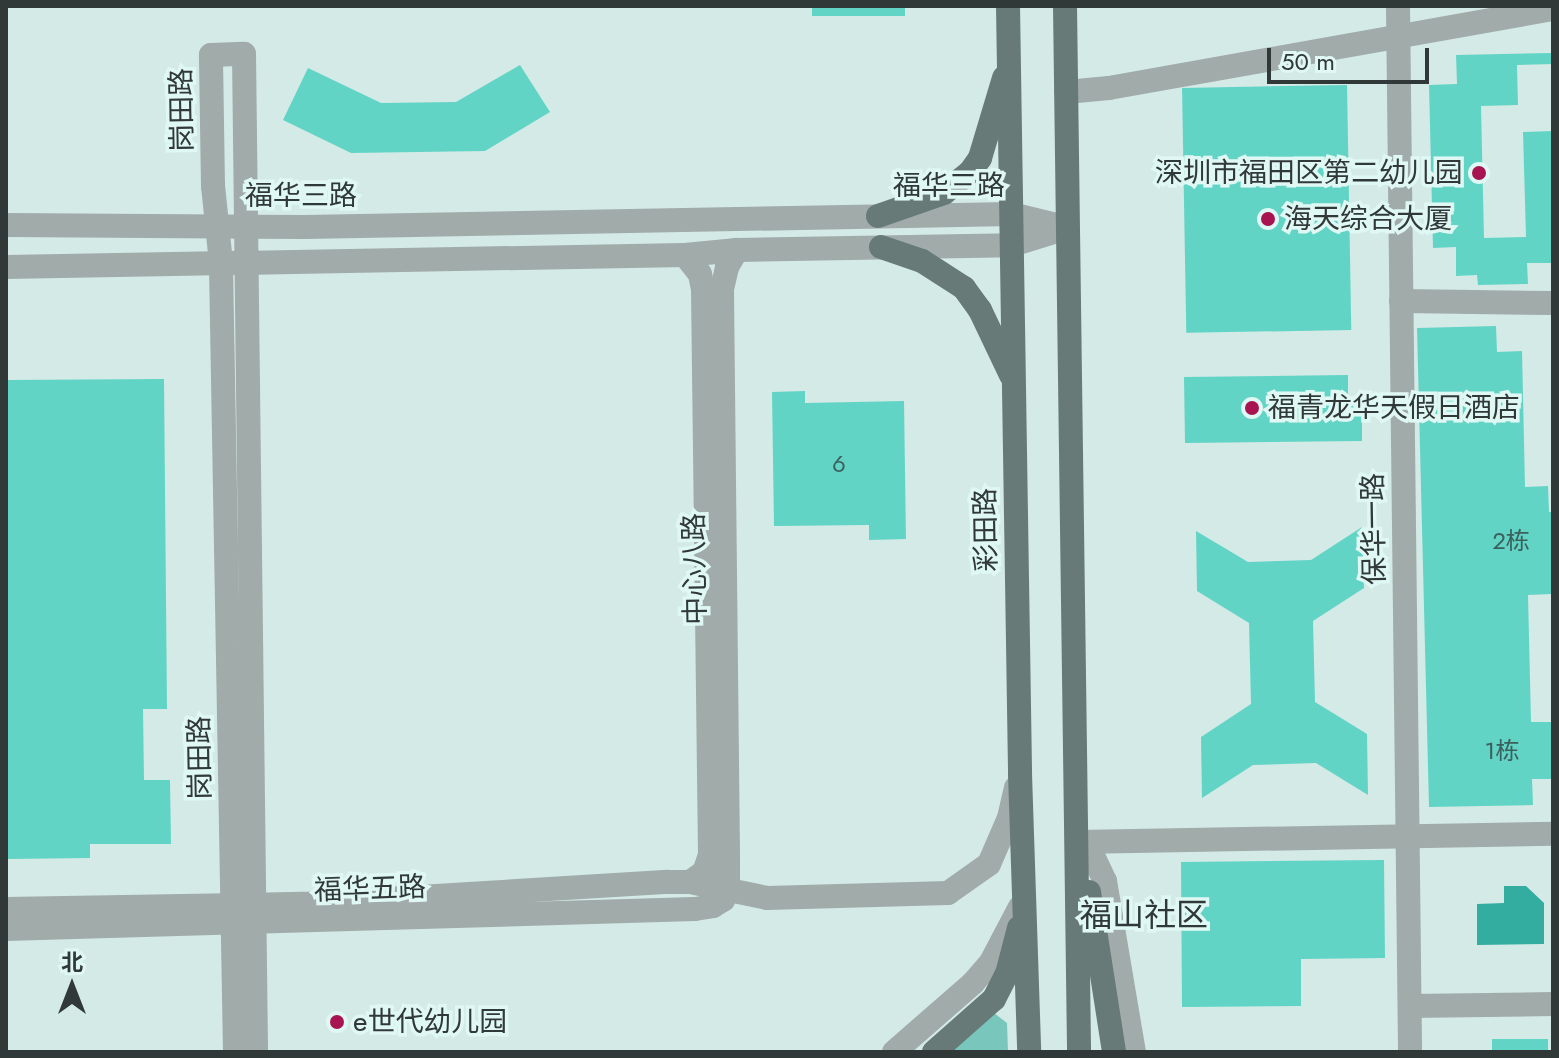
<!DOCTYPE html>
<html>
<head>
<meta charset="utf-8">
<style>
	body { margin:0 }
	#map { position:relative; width:1559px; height:1058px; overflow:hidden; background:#d3eae6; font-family:Jost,"Noto Sans SC",sans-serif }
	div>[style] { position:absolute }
	.green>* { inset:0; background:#79c6bc }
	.water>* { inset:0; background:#34ada1 }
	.building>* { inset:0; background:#62d4c6; transform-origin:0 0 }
	.minor>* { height:24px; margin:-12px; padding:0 12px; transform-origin:12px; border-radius:12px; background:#a1aba9 }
	.major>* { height:24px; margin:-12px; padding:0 12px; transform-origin:12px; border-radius:12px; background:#687a78 }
	.dots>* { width:22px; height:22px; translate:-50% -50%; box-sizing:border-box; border:4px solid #e0f8f4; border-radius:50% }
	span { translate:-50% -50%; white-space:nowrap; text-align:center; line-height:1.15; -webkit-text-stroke:7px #e0f8f4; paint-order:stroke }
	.number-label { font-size:24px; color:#3c605c }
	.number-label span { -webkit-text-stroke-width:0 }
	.street-label { font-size:28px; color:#303938 }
	.poi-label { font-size:28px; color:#303938 }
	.right { translate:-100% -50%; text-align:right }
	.left { translate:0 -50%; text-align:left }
	.quarter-label { font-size:32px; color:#303938 }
	.frame { position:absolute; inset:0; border:8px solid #303938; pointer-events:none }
	.north { position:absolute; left:32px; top:946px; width:80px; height:80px; -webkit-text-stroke:6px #e0f8f4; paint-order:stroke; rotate:0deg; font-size:22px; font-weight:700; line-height:32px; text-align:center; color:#303938 }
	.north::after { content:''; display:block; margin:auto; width:28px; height:36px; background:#303938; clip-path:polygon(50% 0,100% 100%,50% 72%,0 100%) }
	.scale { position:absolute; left:1267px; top:48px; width:162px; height:36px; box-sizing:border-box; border:4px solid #303938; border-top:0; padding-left:10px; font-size:24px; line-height:28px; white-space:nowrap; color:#303938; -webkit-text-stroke:6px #e0f8f4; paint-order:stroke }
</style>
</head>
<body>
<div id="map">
	<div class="green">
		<i style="clip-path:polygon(994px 1013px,1007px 1023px,1008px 1052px,934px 1052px)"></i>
	</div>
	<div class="water">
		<i style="clip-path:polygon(1504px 886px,1526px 886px,1544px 903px,1544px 944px,1477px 945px,1477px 904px,1504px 903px)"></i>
	</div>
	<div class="building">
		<i style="left:812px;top:6px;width:93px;height:10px"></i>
		<i style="clip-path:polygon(1553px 53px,1553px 64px,1517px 65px,1518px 105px,1481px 106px,1484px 238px,1526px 237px,1523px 132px,1553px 131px,1553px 263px,1527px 263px,1528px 284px,1478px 285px,1477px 275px,1456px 276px,1456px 247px,1433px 248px,1429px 85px,1457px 84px,1456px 55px)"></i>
		<i style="clip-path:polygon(520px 65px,550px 112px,485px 151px,351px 153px,283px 120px,308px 68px,381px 103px,456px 102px)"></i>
		<i style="left:1347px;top:85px;width:245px;height:165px;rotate:89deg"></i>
		<i style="clip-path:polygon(1496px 326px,1497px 352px,1522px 351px,1525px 487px,1548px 486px,1549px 512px,1553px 512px,1551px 594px,1528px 595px,1531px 722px,1553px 722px,1553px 779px,1532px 779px,1533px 805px,1429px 807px,1417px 328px)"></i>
		<i style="clip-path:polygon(1348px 375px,1348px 399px,1362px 398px,1362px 441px,1185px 443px,1184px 377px)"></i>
		<i style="clip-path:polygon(164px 379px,167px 709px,143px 709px,144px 780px,170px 780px,171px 844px,90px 844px,90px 858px,6px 859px,6px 380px)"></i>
		<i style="clip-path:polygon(805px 391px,805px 403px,904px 401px,906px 539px,869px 540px,869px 525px,774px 526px,772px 392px)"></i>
		<i style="clip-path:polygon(1362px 527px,1364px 588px,1313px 621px,1315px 702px,1367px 734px,1368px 795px,1316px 763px,1253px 765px,1202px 798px,1201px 737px,1251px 704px,1249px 623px,1197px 591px,1196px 531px,1248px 562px,1311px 560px)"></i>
		<i style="clip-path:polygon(1384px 860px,1385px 958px,1301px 959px,1301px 1006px,1182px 1007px,1181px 862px)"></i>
		<i style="left:1548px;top:1039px;width:13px;height:56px;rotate:90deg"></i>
	</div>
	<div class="minor">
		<i style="left:1398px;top:6px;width:1046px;rotate:89.34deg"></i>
		<i style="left:1066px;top:92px;width:43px;rotate:-5.3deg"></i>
		<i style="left:1109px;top:88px;width:451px;rotate:-10.1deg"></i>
		<i style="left:6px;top:225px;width:299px;rotate:0.4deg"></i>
		<i style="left:305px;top:227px;width:707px;rotate:-1.05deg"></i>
		<i style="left:1012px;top:214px;width:55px;rotate:13.8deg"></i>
		<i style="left:685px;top:255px;width:24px;rotate:52deg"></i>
		<i style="left:700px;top:274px;width:15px;rotate:79deg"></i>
		<i style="left:703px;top:289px;width:566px;rotate:89.29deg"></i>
		<i style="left:710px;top:855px;width:18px;rotate:109deg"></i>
		<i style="left:704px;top:872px;width:17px;rotate:144deg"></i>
		<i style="left:6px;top:267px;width:679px;rotate:-1.01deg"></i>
		<i style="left:685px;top:255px;width:52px;rotate:-5.5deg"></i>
		<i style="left:737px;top:250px;width:275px;rotate:-1deg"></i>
		<i style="left:1012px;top:245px;width:58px;rotate:-17.2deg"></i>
		<i style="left:1401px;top:301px;width:152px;rotate:0.8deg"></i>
		<i style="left:1078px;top:842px;width:475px;rotate:-1deg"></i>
		<i style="left:1078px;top:842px;width:12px;rotate:24deg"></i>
		<i style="left:1089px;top:847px;width:38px;rotate:65deg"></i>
		<i style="left:1105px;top:881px;width:173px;rotate:80.4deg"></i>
		<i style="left:6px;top:909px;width:298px;rotate:-1deg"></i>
		<i style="left:304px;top:904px;width:365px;rotate:-3.5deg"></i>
		<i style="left:668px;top:882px;width:22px"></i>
		<i style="left:690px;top:882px;width:79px;rotate:11.7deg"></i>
		<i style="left:767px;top:898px;width:181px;rotate:-1.6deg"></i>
		<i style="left:948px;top:893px;width:50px;rotate:-35.3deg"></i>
		<i style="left:989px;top:864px;width:50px;rotate:-66.5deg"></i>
		<i style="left:1009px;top:818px;width:31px;rotate:-77deg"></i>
		<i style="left:6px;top:929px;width:689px;rotate:-1.66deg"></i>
		<i style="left:695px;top:909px;width:18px;rotate:-9deg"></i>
		<i style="left:713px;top:906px;width:12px;rotate:-31deg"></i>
		<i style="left:723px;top:900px;width:10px;rotate:-61deg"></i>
		<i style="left:728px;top:891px;width:35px;rotate:-90deg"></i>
		<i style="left:728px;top:856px;width:567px;rotate:-90.61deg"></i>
		<i style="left:722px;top:289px;width:23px;rotate:-77deg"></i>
		<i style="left:727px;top:267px;width:20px;rotate:-60deg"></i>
		<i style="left:1410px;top:1006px;width:143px;rotate:-0.8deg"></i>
		<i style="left:235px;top:1052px;width:789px;rotate:-91.02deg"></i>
		<i style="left:221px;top:263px;width:77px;rotate:-95.9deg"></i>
		<i style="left:213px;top:186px;width:131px;rotate:-90.9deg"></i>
		<i style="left:211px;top:55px;width:33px;rotate:-2deg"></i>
		<i style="left:244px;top:54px;width:998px;rotate:89.31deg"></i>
		<i style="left:894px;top:1052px;width:105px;rotate:-41.1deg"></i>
		<i style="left:973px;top:983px;width:28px;rotate:-49deg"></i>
		<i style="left:991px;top:962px;width:62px;rotate:-62.2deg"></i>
	</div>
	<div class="major">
		<i style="left:1008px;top:6px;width:768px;rotate:89.1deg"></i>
		<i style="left:1020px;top:774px;width:278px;rotate:88.1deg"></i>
		<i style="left:1065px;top:6px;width:1046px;rotate:89.23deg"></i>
		<i style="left:878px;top:216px;width:70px;rotate:-19.2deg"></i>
		<i style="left:944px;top:193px;width:35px;rotate:-39deg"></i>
		<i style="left:971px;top:171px;width:16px;rotate:-55deg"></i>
		<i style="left:980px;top:158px;width:84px;rotate:-73.3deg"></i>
		<i style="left:881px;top:247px;width:43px;rotate:18.9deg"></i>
		<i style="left:922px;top:261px;width:50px;rotate:32.7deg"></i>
		<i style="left:964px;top:288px;width:27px;rotate:54deg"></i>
		<i style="left:980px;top:310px;width:72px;rotate:64.5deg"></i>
		<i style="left:1089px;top:892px;width:162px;rotate:81.1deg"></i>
		<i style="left:934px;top:1052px;width:80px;rotate:-41.5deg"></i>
		<i style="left:994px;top:999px;width:28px;rotate:-63deg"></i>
		<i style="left:1007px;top:974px;width:48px;rotate:-75.4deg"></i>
	</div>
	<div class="dots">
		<i style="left:1479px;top:173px;background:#a7144f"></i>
		<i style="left:1268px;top:219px;background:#a7144f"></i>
		<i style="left:1252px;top:408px;background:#a7144f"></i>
		<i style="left:337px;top:1022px;background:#a7144f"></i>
	</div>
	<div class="number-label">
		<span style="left:839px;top:464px">6</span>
		<span style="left:1511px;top:541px">2栋</span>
		<span style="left:1502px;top:751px">1栋</span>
	</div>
	<div class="street-label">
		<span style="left:182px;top:110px;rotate:-91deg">岗田路</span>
		<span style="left:949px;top:186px">福华三路</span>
		<span style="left:301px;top:196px">福华三路</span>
		<span style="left:1374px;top:529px;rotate:-91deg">保华一路</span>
		<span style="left:986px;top:530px;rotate:-91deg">彩田路</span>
		<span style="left:695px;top:569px;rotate:-91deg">中心八路</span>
		<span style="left:200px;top:758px;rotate:-91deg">岗田路</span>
		<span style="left:370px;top:889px;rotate:-2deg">福华五路</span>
	</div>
	<div class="poi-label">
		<span class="right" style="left:1463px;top:173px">深圳市福田区第二幼儿园</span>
		<span class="left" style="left:1284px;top:219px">海天综合大厦</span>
		<span class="left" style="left:1268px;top:408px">福青龙华天假日酒店</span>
		<span class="left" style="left:353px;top:1022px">e世代幼儿园</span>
	</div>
	<div class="quarter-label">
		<span style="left:1144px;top:915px">福山社区</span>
	</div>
	<div class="frame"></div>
	<div class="north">北</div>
	<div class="scale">50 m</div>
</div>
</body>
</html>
